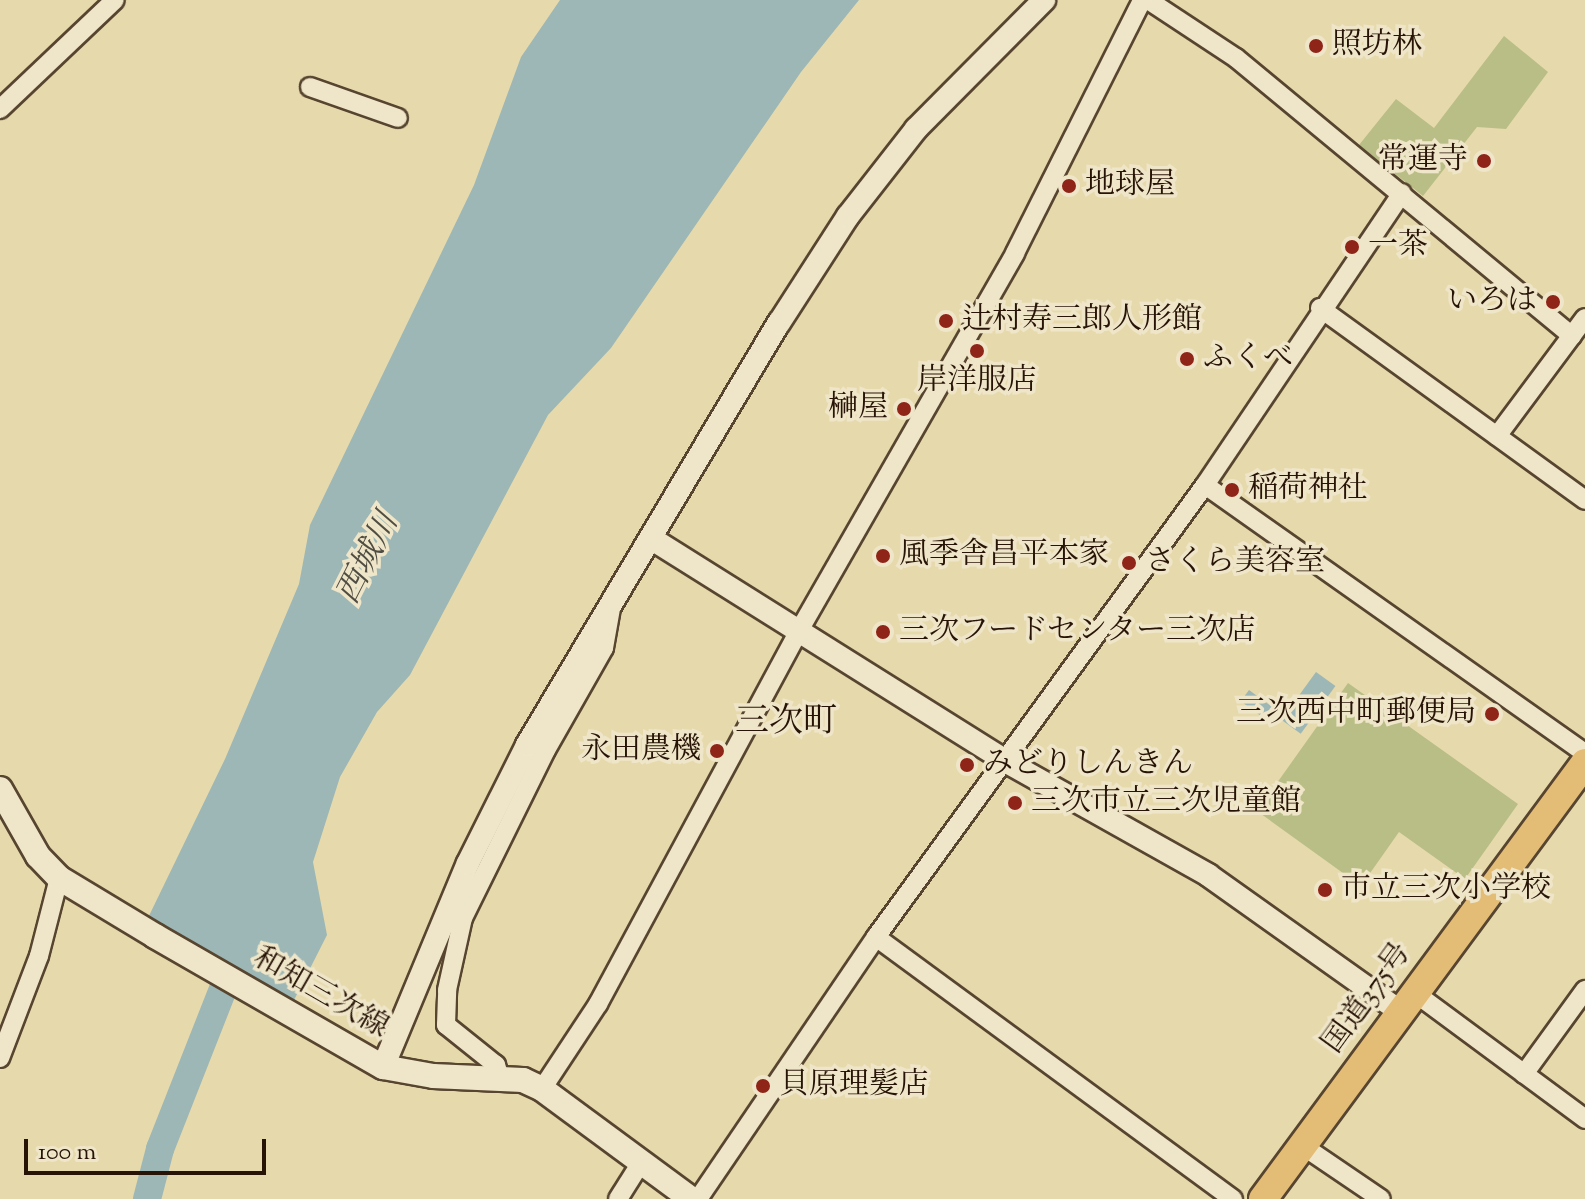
<!DOCTYPE html>
<html>
<head>
<meta charset="utf-8">
<style>
	body { margin:0 }
	#map { position:relative; width:1585px; height:1199px; overflow:hidden; background:#e6d9ac; font-family:"Sorts Mill Goudy","Noto Serif JP",serif }
	div>[style] { position:absolute }
	.green>* { inset:0; background:#b9be86 }
	.water>* { inset:0; background:#9cb7b5; transform-origin:0 0 }
	.river>* { height:28px; margin:-14px; padding:0 14px; transform-origin:14px; border-radius:14px; background:#9cb7b5 }
	.roads { filter:drop-shadow(2px 0 #574530) drop-shadow(-2px 0 #574530) drop-shadow(0 2px #574530) drop-shadow(0 -2px #574530) }
	.minor>* { height:18px; margin:-9px; padding:0 9px; transform-origin:9px; border-radius:9px; background:#efe6c9 }
	.tertiary>* { height:22px; margin:-11px; padding:0 11px; transform-origin:11px; border-radius:11px; background:#efe6c9 }
	.secondary>* { height:24px; margin:-12px; padding:0 12px; transform-origin:12px; border-radius:12px; background:#efe6c9 }
	.trunk>* { height:28px; margin:-14px; padding:0 14px; transform-origin:14px; border-radius:14px; background:#e3bc76 }
	.dots>* { width:22px; height:22px; translate:-50% -50%; box-sizing:border-box; border:4px solid #efe6c9; border-radius:50% }
	span { translate:-50% -50%; white-space:nowrap; text-align:center; line-height:1.15; -webkit-text-stroke:7px #efe6c9; paint-order:stroke }
	.poi-label { font-size:30px; color:#271406 }
	.left { translate:0 -50%; text-align:left }
	.right { translate:-100% -50%; text-align:right }
	.street-label { font-size:30px; color:#271406 }
	.water-label { font-size:32px; color:#504d43; font-style:italic }
	.quarter-label { font-size:34px; color:#271406 }
	.scale { position:absolute; left:24px; top:1139px; width:242px; height:36px; box-sizing:border-box; border:4px solid #271406; border-top:0; padding-left:10px; font-size:24px; line-height:28px; white-space:nowrap; color:#271406; -webkit-text-stroke:6px #efe6c9; paint-order:stroke }
</style>
</head>
<body>
<div id="map">
	<div class="green">
		<i style="clip-path:polygon(1504px 36px,1548px 72px,1506px 129px,1477px 127px,1423px 196px,1359px 145px,1396px 99px,1434px 128px)"></i>
		<i style="clip-path:polygon(1348px 683px,1518px 804px,1465px 879px,1399px 832px,1361px 886px,1257px 811px)"></i>
	</div>
	<div class="water">
		<i style="clip-path:polygon(560px 0,859px 0,801px 72px,611px 348px,548px 415px,410px 675px,377px 712px,340px 777px,313px 862px,327px 935px,292px 1004px,146px 922px,225px 759px,299px 584px,310px 525px,474px 185px,521px 57px)"></i>
		<i style="left:1316px;top:672px;width:24px;height:59px;rotate:36deg"></i>
		<i style="left:1249px;top:690px;width:37px;height:14px;rotate:36deg"></i>
	</div>
	<div class="river">
		<i style="left:147px;top:1199px;width:52px;rotate:-75.4deg"></i>
		<i style="left:160px;top:1149px;width:207px;rotate:-68.5deg"></i>
	</div>
	<div class="roads">
		<div class="minor">
			<i style="left:1148px;top:0;width:105px;rotate:33.4deg"></i>
			<i style="left:1236px;top:58px;width:436px;rotate:39.6deg"></i>
			<i style="left:310px;top:87px;width:93px;rotate:19.4deg"></i>
			<i style="left:0;top:109px;width:158px;rotate:-43.5deg"></i>
			<i style="left:1320px;top:308px;width:327px;rotate:35.9deg"></i>
			<i style="left:1497px;top:436px;width:147px;rotate:-53.3deg"></i>
			<i style="left:1205px;top:485px;width:465px;rotate:35.2deg"></i>
			<i style="left:876px;top:937px;width:443px;rotate:36.3deg"></i>
			<i style="left:1415px;top:993px;width:212px;rotate:36.5deg"></i>
			<i style="left:0;top:1058px;width:109px;rotate:-69.1deg"></i>
			<i style="left:39px;top:956px;width:81px;rotate:-75.6deg"></i>
			<i style="left:1524px;top:1074px;width:104px;rotate:-54deg"></i>
			<i style="left:500px;top:1078px;width:14px;rotate:-107deg"></i>
			<i style="left:496px;top:1065px;width:64px;rotate:-141.3deg"></i>
			<i style="left:446px;top:1025px;width:35px;rotate:-88deg"></i>
			<i style="left:447px;top:990px;width:74px;rotate:-77.5deg"></i>
			<i style="left:463px;top:918px;width:187px;rotate:-63.7deg"></i>
			<i style="left:546px;top:750px;width:117px;rotate:-60.4deg"></i>
			<i style="left:604px;top:648px;width:39px;rotate:-80deg"></i>
			<i style="left:542px;top:1089px;width:102px;rotate:-56.6deg"></i>
			<i style="left:598px;top:1004px;width:426px;rotate:-61.7deg"></i>
			<i style="left:800px;top:629px;width:433px;rotate:-60.2deg"></i>
			<i style="left:1015px;top:253px;width:283px;rotate:-63.3deg"></i>
			<i style="left:1303px;top:1146px;width:94px;rotate:34.2deg"></i>
			<i style="left:618px;top:1199px;width:41px;rotate:-57.8deg"></i>
			<i style="left:698px;top:1199px;width:317px;rotate:-55.8deg"></i>
			<i style="left:876px;top:937px;width:559px;rotate:-53.95deg"></i>
			<i style="left:1205px;top:485px;width:352px;rotate:-56deg"></i>
		</div>
		<div class="tertiary">
			<i style="left:652px;top:539px;width:419px;rotate:32.1deg"></i>
			<i style="left:1007px;top:762px;width:231px;rotate:29.3deg"></i>
			<i style="left:1208px;top:875px;width:237px;rotate:35.4deg"></i>
			<i style="left:383px;top:1067px;width:221px;rotate:-67.4deg"></i>
			<i style="left:468px;top:863px;width:132px;rotate:-63.4deg"></i>
			<i style="left:527px;top:745px;width:492px;rotate:-59.2deg"></i>
			<i style="left:779px;top:323px;width:127px;rotate:-57.2deg"></i>
			<i style="left:848px;top:216px;width:110px;rotate:-52deg"></i>
			<i style="left:916px;top:129px;width:182px;rotate:-45.2deg"></i>
		</div>
		<div class="secondary">
			<i style="left:0;top:789px;width:77px;rotate:60.4deg"></i>
			<i style="left:38px;top:856px;width:30px;rotate:46deg"></i>
			<i style="left:59px;top:878px;width:112px;rotate:31.1deg"></i>
			<i style="left:155px;top:936px;width:263px;rotate:29.9deg"></i>
			<i style="left:383px;top:1067px;width:51px;rotate:10.2deg"></i>
			<i style="left:433px;top:1076px;width:90px;rotate:2.5deg"></i>
			<i style="left:523px;top:1080px;width:21px;rotate:25deg"></i>
			<i style="left:542px;top:1089px;width:185px;rotate:36.4deg"></i>
		</div>
		<div class="trunk">
			<i style="left:1263px;top:1199px;width:542px;rotate:-53.55deg"></i>
		</div>
	</div>
	<div class="dots">
		<i style="left:1316px;top:46px;background:#8f2418"></i>
		<i style="left:1484px;top:161px;background:#8f2418"></i>
		<i style="left:1069px;top:186px;background:#8f2418"></i>
		<i style="left:1352px;top:247px;background:#8f2418"></i>
		<i style="left:1553px;top:302px;background:#8f2418"></i>
		<i style="left:946px;top:321px;background:#8f2418"></i>
		<i style="left:977px;top:351px;background:#8f2418"></i>
		<i style="left:1187px;top:359px;background:#8f2418"></i>
		<i style="left:904px;top:409px;background:#8f2418"></i>
		<i style="left:1232px;top:490px;background:#8f2418"></i>
		<i style="left:883px;top:556px;background:#8f2418"></i>
		<i style="left:1129px;top:563px;background:#8f2418"></i>
		<i style="left:883px;top:632px;background:#8f2418"></i>
		<i style="left:1492px;top:714px;background:#8f2418"></i>
		<i style="left:717px;top:751px;background:#8f2418"></i>
		<i style="left:967px;top:765px;background:#8f2418"></i>
		<i style="left:1015px;top:803px;background:#8f2418"></i>
		<i style="left:1325px;top:890px;background:#8f2418"></i>
		<i style="left:763px;top:1086px;background:#8f2418"></i>
	</div>
	<div class="poi-label">
		<span class="left" style="left:1332px;top:46px">照坊林</span>
		<span class="right" style="left:1468px;top:161px">常運寺</span>
		<span class="left" style="left:1085px;top:186px">地球屋</span>
		<span class="left" style="left:1368px;top:247px">一茶</span>
		<span class="right" style="left:1537px;top:302px">いろは</span>
		<span class="left" style="left:962px;top:321px">辻村寿三郎人形館</span>
		<span class="left" style="left:1203px;top:359px">ふくべ</span>
		<span style="left:977px;top:382px">岸洋服店</span>
		<span class="right" style="left:888px;top:409px">榊屋</span>
		<span class="left" style="left:1248px;top:490px">稲荷神社</span>
		<span class="left" style="left:899px;top:556px">風季舎昌平本家</span>
		<span class="left" style="left:1145px;top:563px">さくら美容室</span>
		<span class="left" style="left:899px;top:632px">三次フードセンター三次店</span>
		<span class="right" style="left:1476px;top:714px">三次西中町郵便局</span>
		<span class="right" style="left:701px;top:751px">永田農機</span>
		<span class="left" style="left:983px;top:765px">みどりしんきん</span>
		<span class="left" style="left:1031px;top:803px">三次市立三次児童館</span>
		<span class="left" style="left:1341px;top:890px">市立三次小学校</span>
		<span class="left" style="left:779px;top:1086px">貝原理髪店</span>
	</div>
	<div class="street-label">
		<span style="left:320px;top:994px;rotate:30deg">和知三次線</span>
		<span style="left:1368px;top:999px;rotate:-54deg">国道375号</span>
	</div>
	<div class="water-label">
		<span style="left:369px;top:559px;rotate:-63deg">西城川</span>
	</div>
	<div class="quarter-label">
		<span style="left:786px;top:723px">三次町</span>
	</div>
	<div class="scale">100 m</div>
</div>
</body>
</html>
